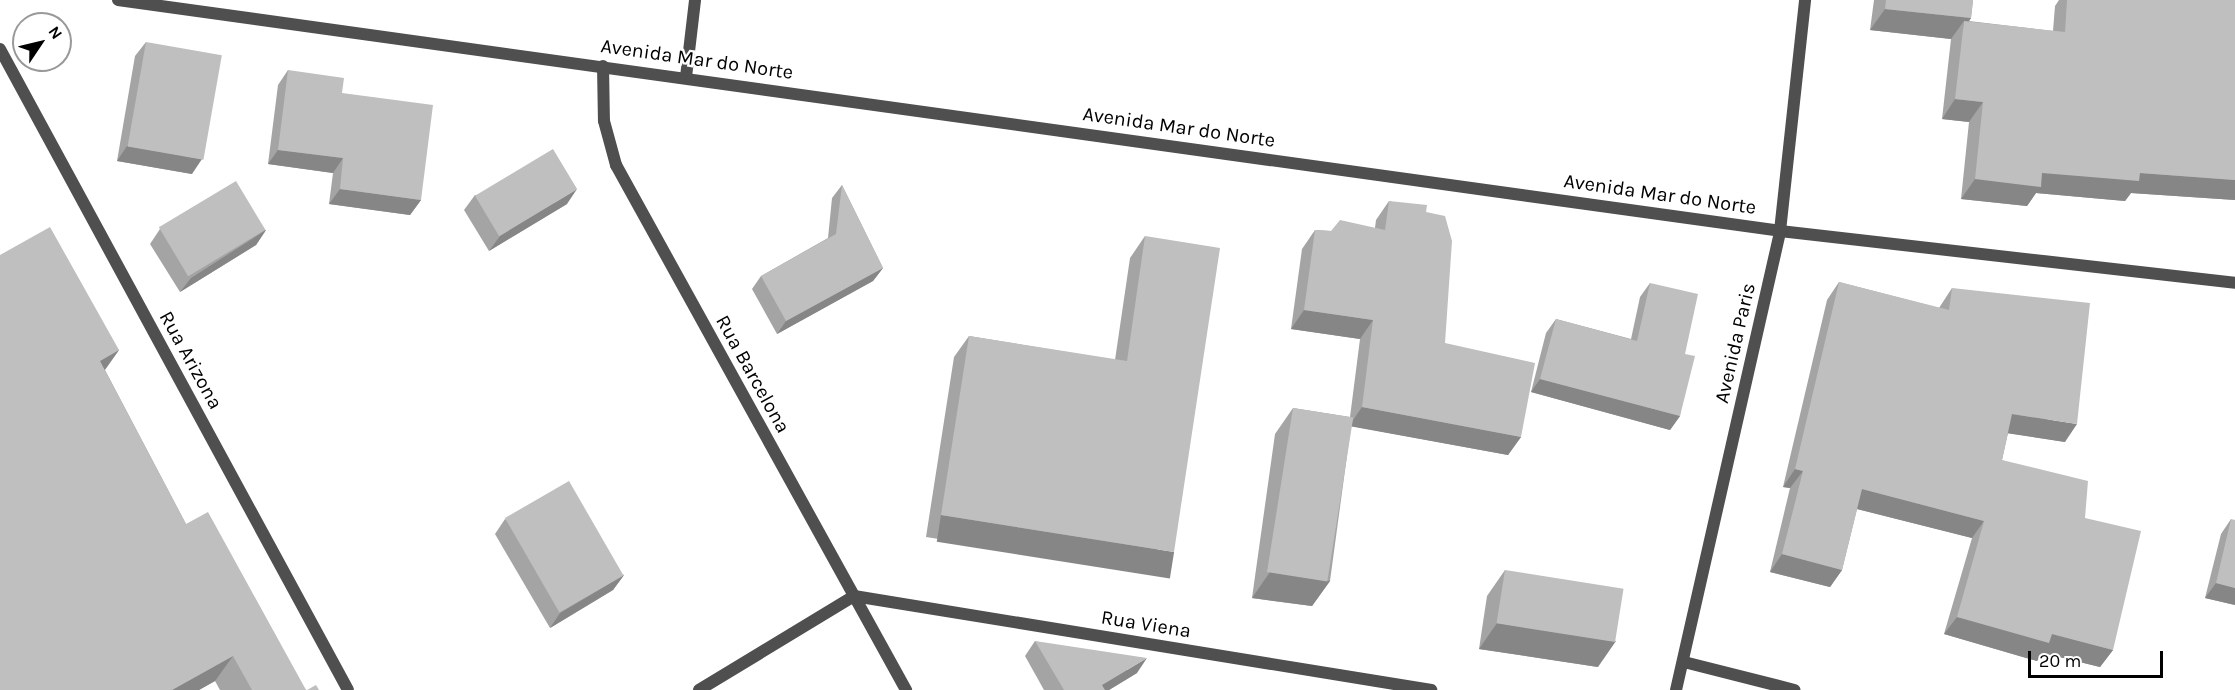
<!DOCTYPE html>
<html>
<head>
<meta charset="utf-8">
<style>
	body { margin:0 }
	#map { position:relative; width:2235px; height:690px; overflow:hidden; background:#fff; font-family:Karla,sans-serif }
	div>[style] { position:absolute }
	.minor>* { height:12px; margin:-6px; padding:0 6px; transform-origin:6px; border-radius:6px; background:#4f4f4f }
	.tertiary>* { height:12px; margin:-6px; padding:0 6px; transform-origin:6px; border-radius:6px; background:#4f4f4f }
	.wall>* { inset:0; background:#a4a4a4 }
	.shaded-wall>* { inset:0; background:#868686; transform-origin:0 0 }
	.building>* { inset:0; background:#bfbfbf; transform-origin:0 0 }
	span { translate:-50% -50%; white-space:nowrap; text-align:center; line-height:1.15; -webkit-text-stroke:4.5px #fff; paint-order:stroke }
	.street-label { font-size:20px; color:#000 }
	.north { position:absolute; left:12px; top:12px; width:60px; height:60px; box-sizing:border-box; background:#fff; border:2px solid #999; border-radius:50%; rotate:55deg; font-size:16px; font-weight:700; line-height:24px; text-align:center; color:#000 }
	.north::after { content:''; display:block; margin:auto; width:21px; height:27px; background:#000; clip-path:polygon(50% 0,100% 100%,50% 72%,0 100%) }
	.scale { position:absolute; left:2028px; top:651px; width:135px; height:27px; box-sizing:border-box; border:3px solid #000; border-top:0; padding-left:8px; font-size:18px; line-height:21px; white-space:nowrap; color:#000; -webkit-text-stroke:4px #fff; paint-order:stroke }
</style>
</head>
<body>
<div id="map">
	<div class="minor">
		<i style="left:118px;top:0;width:1678px;rotate:7.91deg"></i>
		<i style="left:1780px;top:231px;width:458px;rotate:6.5deg"></i>
		<i style="left:0;top:49px;width:729px;rotate:61.5deg"></i>
		<i style="left:603px;top:66px;width:55px;rotate:89deg"></i>
		<i style="left:604px;top:121px;width:46px;rotate:74.7deg"></i>
		<i style="left:616px;top:165px;width:600px;rotate:61.08deg"></i>
		<i style="left:686px;top:77px;width:78px;rotate:-83.3deg"></i>
		<i style="left:1684px;top:662px;width:114px;rotate:14.2deg"></i>
		<i style="left:699px;top:690px;width:181px;rotate:-31.2deg"></i>
		<i style="left:854px;top:596px;width:585px;rotate:9.25deg"></i>
	</div>
	<div class="tertiary">
		<i style="left:1676px;top:690px;width:471px;rotate:-77.2deg"></i>
		<i style="left:1780px;top:231px;width:232px;rotate:-83.8deg"></i>
	</div>
	<div class="wall">
		<i style="clip-path:polygon(1874px 0,1973px 0,1971px 18px,1969px 21px,2053px 31px,2055px 6px,2059px 0,2235px 0,2235px 200px,2131px 193px,2125px 201px,2036px 193px,2027px 206px,1961px 199px,1969px 122px,1942px 119px,1951px 39px,1870px 30px)"></i>
		<i style="clip-path:polygon(146px 42px,192px 174px,117px 161px,135px 56px)"></i>
		<i style="clip-path:polygon(288px 70px,342px 93px,421px 200px,410px 215px,329px 204px,333px 173px,268px 164px,278px 85px)"></i>
		<i style="clip-path:polygon(842px 185px,883px 268px,873px 281px,777px 334px,752px 289px,761px 276px,828px 238px,832px 198px)"></i>
		<i style="clip-path:polygon(475px 195px,567px 204px,489px 251px,464px 210px)"></i>
		<i style="clip-path:polygon(1389px 201px,1426px 212px,1445px 343px,1521px 437px,1508px 455px,1351px 426px,1330px 581px,1312px 606px,1252px 598px,1275px 434px,1293px 408px,1350px 417px,1360px 339px,1291px 329px,1302px 249px,1315px 230px,1331px 231px,1375px 228px,1376px 220px)"></i>
		<i style="clip-path:polygon(160px 229px,266px 230px,256px 245px,180px 292px,150px 244px)"></i>
		<i style="clip-path:polygon(1145px 236px,1159px 574px,926px 537px,954px 357px,969px 336px,1115px 360px,1130px 258px)"></i>
		<i style="clip-path:polygon(0 255px,119px 350px,105px 370px,186px 524px,306px 690px,220px 690px,215px 681px,199px 690px,0 690px)"></i>
		<i style="clip-path:polygon(1839px 282px,1939px 308px,1952px 288px,2065px 442px,2008px 433px,2002px 460px,2085px 518px,2113px 650px,2100px 667px,2043px 653px,2037px 661px,1944px 634px,1972px 538px,1857px 509px,1842px 570px,1830px 587px,1770px 572px,1790px 488px,1783px 487px,1827px 300px)"></i>
		<i style="clip-path:polygon(1650px 283px,1685px 354px,1680px 416px,1670px 430px,1531px 392px,1546px 333px,1556px 319px,1631px 339px,1640px 297px)"></i>
		<i style="clip-path:polygon(505px 519px,624px 575px,613px 590px,550px 628px,495px 534px)"></i>
		<i style="clip-path:polygon(2231px 519px,2235px 605px,2205px 598px,2221px 534px)"></i>
		<i style="clip-path:polygon(1505px 570px,1598px 667px,1479px 649px,1487px 596px)"></i>
		<i style="clip-path:polygon(1035px 641px,1137px 673px,1109px 690px,1044px 690px,1025px 656px)"></i>
	</div>
	<div class="shaded-wall">
		<i style="clip-path:polygon(1885px 9px,1971px 18px,1963px 30px,1964px 21px,1951px 39px,1870px 30px)"></i>
		<i style="clip-path:polygon(1955px 99px,1983px 102px,1969px 122px,1942px 119px)"></i>
		<i style="clip-path:polygon(127px 146px,202px 159px,192px 174px,117px 161px)"></i>
		<i style="clip-path:polygon(278px 150px,343px 158px,333px 173px,268px 164px)"></i>
		<i style="clip-path:polygon(2042px 173px,2140px 173px,2235px 180px,2235px 200px,2131px 193px,2125px 201px,2036px 193px,2027px 206px,1961px 199px,1975px 179px)"></i>
		<i style="clip-path:polygon(340px 189px,421px 200px,410px 215px,329px 204px)"></i>
		<i style="clip-path:polygon(577px 189px,567px 204px,489px 251px,500px 236px)"></i>
		<i style="clip-path:polygon(266px 230px,256px 245px,180px 292px,191px 278px)"></i>
		<i style="clip-path:polygon(883px 268px,873px 281px,777px 334px,786px 321px)"></i>
		<i style="clip-path:polygon(1304px 310px,1373px 320px,1360px 339px,1291px 329px)"></i>
		<i style="clip-path:polygon(119px 350px,101px 375px,100px 361px)"></i>
		<i style="clip-path:polygon(1540px 379px,1680px 416px,1670px 430px,1531px 392px)"></i>
		<i style="clip-path:polygon(1362px 407px,1521px 437px,1508px 455px,1349px 426px)"></i>
		<i style="clip-path:polygon(2012px 414px,2077px 424px,2065px 442px,1999px 432px)"></i>
		<i style="clip-path:polygon(1795px 469px,1803px 471px,1790px 488px,1783px 487px)"></i>
		<i style="clip-path:polygon(1862px 489px,1984px 521px,1972px 538px,1849px 507px)"></i>
		<i style="left:941px;top:515px;width:236px;height:27px;rotate:9deg"></i>
		<i style="clip-path:polygon(1782px 554px,1842px 570px,1830px 587px,1770px 572px)"></i>
		<i style="clip-path:polygon(1270px 572px,1330px 581px,1312px 606px,1252px 598px)"></i>
		<i style="clip-path:polygon(624px 575px,613px 590px,550px 628px,560px 613px)"></i>
		<i style="clip-path:polygon(2216px 583px,2235px 588px,2235px 605px,2205px 598px)"></i>
		<i style="clip-path:polygon(1957px 617px,2052px 634px,2113px 650px,2100px 667px,2043px 653px,2037px 661px,1944px 634px)"></i>
		<i style="clip-path:polygon(1497px 623px,1616px 641px,1598px 667px,1479px 649px)"></i>
		<i style="clip-path:polygon(233px 656px,215px 681px,199px 690px,172px 690px)"></i>
		<i style="clip-path:polygon(1147px 658px,1137px 673px,1109px 690px,1099px 690px,1102px 685px)"></i>
	</div>
	<div class="building">
		<i style="clip-path:polygon(1886px 0,1973px 0,1971px 18px,1885px 9px)"></i>
		<i style="clip-path:polygon(2067px 0,2235px 0,2235px 180px,2140px 173px,2139px 181px,2042px 173px,2041px 187px,1975px 179px,1983px 102px,1955px 99px,1964px 21px,2065px 32px)"></i>
		<i style="left:146px;top:42px;width:77px;height:106px;rotate:10deg"></i>
		<i style="clip-path:polygon(288px 70px,344px 78px,342px 93px,433px 105px,421px 200px,340px 189px,343px 158px,278px 150px)"></i>
		<i style="left:553px;top:149px;width:47px;height:91px;rotate:59deg"></i>
		<i style="left:236px;top:181px;width:57px;height:90px;rotate:59deg"></i>
		<i style="clip-path:polygon(842px 185px,883px 268px,786px 321px,761px 276px,836px 234px)"></i>
		<i style="clip-path:polygon(1389px 201px,1427px 205px,1426px 212px,1445px 216px,1452px 241px,1445px 343px,1535px 363px,1521px 437px,1362px 407px,1373px 320px,1304px 310px,1315px 230px,1331px 231px,1340px 220px,1385px 230px)"></i>
		<i style="clip-path:polygon(50px 227px,119px 350px,100px 361px,186px 524px,208px 512px,306px 690px,252px 690px,233px 656px,172px 690px,0 690px,0 255px)"></i>
		<i style="clip-path:polygon(1145px 236px,1220px 248px,1174px 552px,941px 515px,969px 336px,1127px 361px)"></i>
		<i style="clip-path:polygon(1839px 282px,1949px 310px,1952px 288px,2090px 303px,2077px 424px,2012px 414px,2002px 460px,2088px 481px,2085px 518px,2141px 531px,2113px 650px,2052px 634px,2049px 643px,1957px 617px,1984px 521px,1862px 489px,1842px 570px,1782px 554px,1803px 471px,1795px 469px)"></i>
		<i style="clip-path:polygon(1650px 283px,1698px 294px,1685px 354px,1695px 356px,1680px 416px,1540px 379px,1556px 319px,1637px 341px)"></i>
		<i style="left:1293px;top:408px;width:61px;height:166px;rotate:9deg"></i>
		<i style="left:569px;top:481px;width:109px;height:74px;rotate:60deg"></i>
		<i style="clip-path:polygon(2231px 519px,2235px 520px,2235px 588px,2216px 583px)"></i>
		<i style="left:1505px;top:570px;width:120px;height:54px;rotate:9deg"></i>
		<i style="clip-path:polygon(1035px 641px,1147px 658px,1102px 685px,1105px 690px,1064px 690px)"></i>
		<i style="clip-path:polygon(316px 685px,319px 690px,307px 690px)"></i>
	</div>
	<div class="street-label">
		<span style="left:697px;top:59px;rotate:8deg">Avenida Mar do Norte</span>
		<span style="left:1179px;top:127px;rotate:8deg">Avenida Mar do Norte</span>
		<span style="left:1660px;top:194px;rotate:8deg">Avenida Mar do Norte</span>
		<span style="left:1735px;top:343px;rotate:-77deg">Avenida Paris</span>
		<span style="left:191px;top:360px;rotate:61deg">Rua Arizona</span>
		<span style="left:753px;top:374px;rotate:61deg">Rua Barcelona</span>
		<span style="left:1146px;top:624px;rotate:9deg">Rua Viena</span>
	</div>
	<div class="north">N</div>
	<div class="scale">20 m</div>
</div>
</body>
</html>
